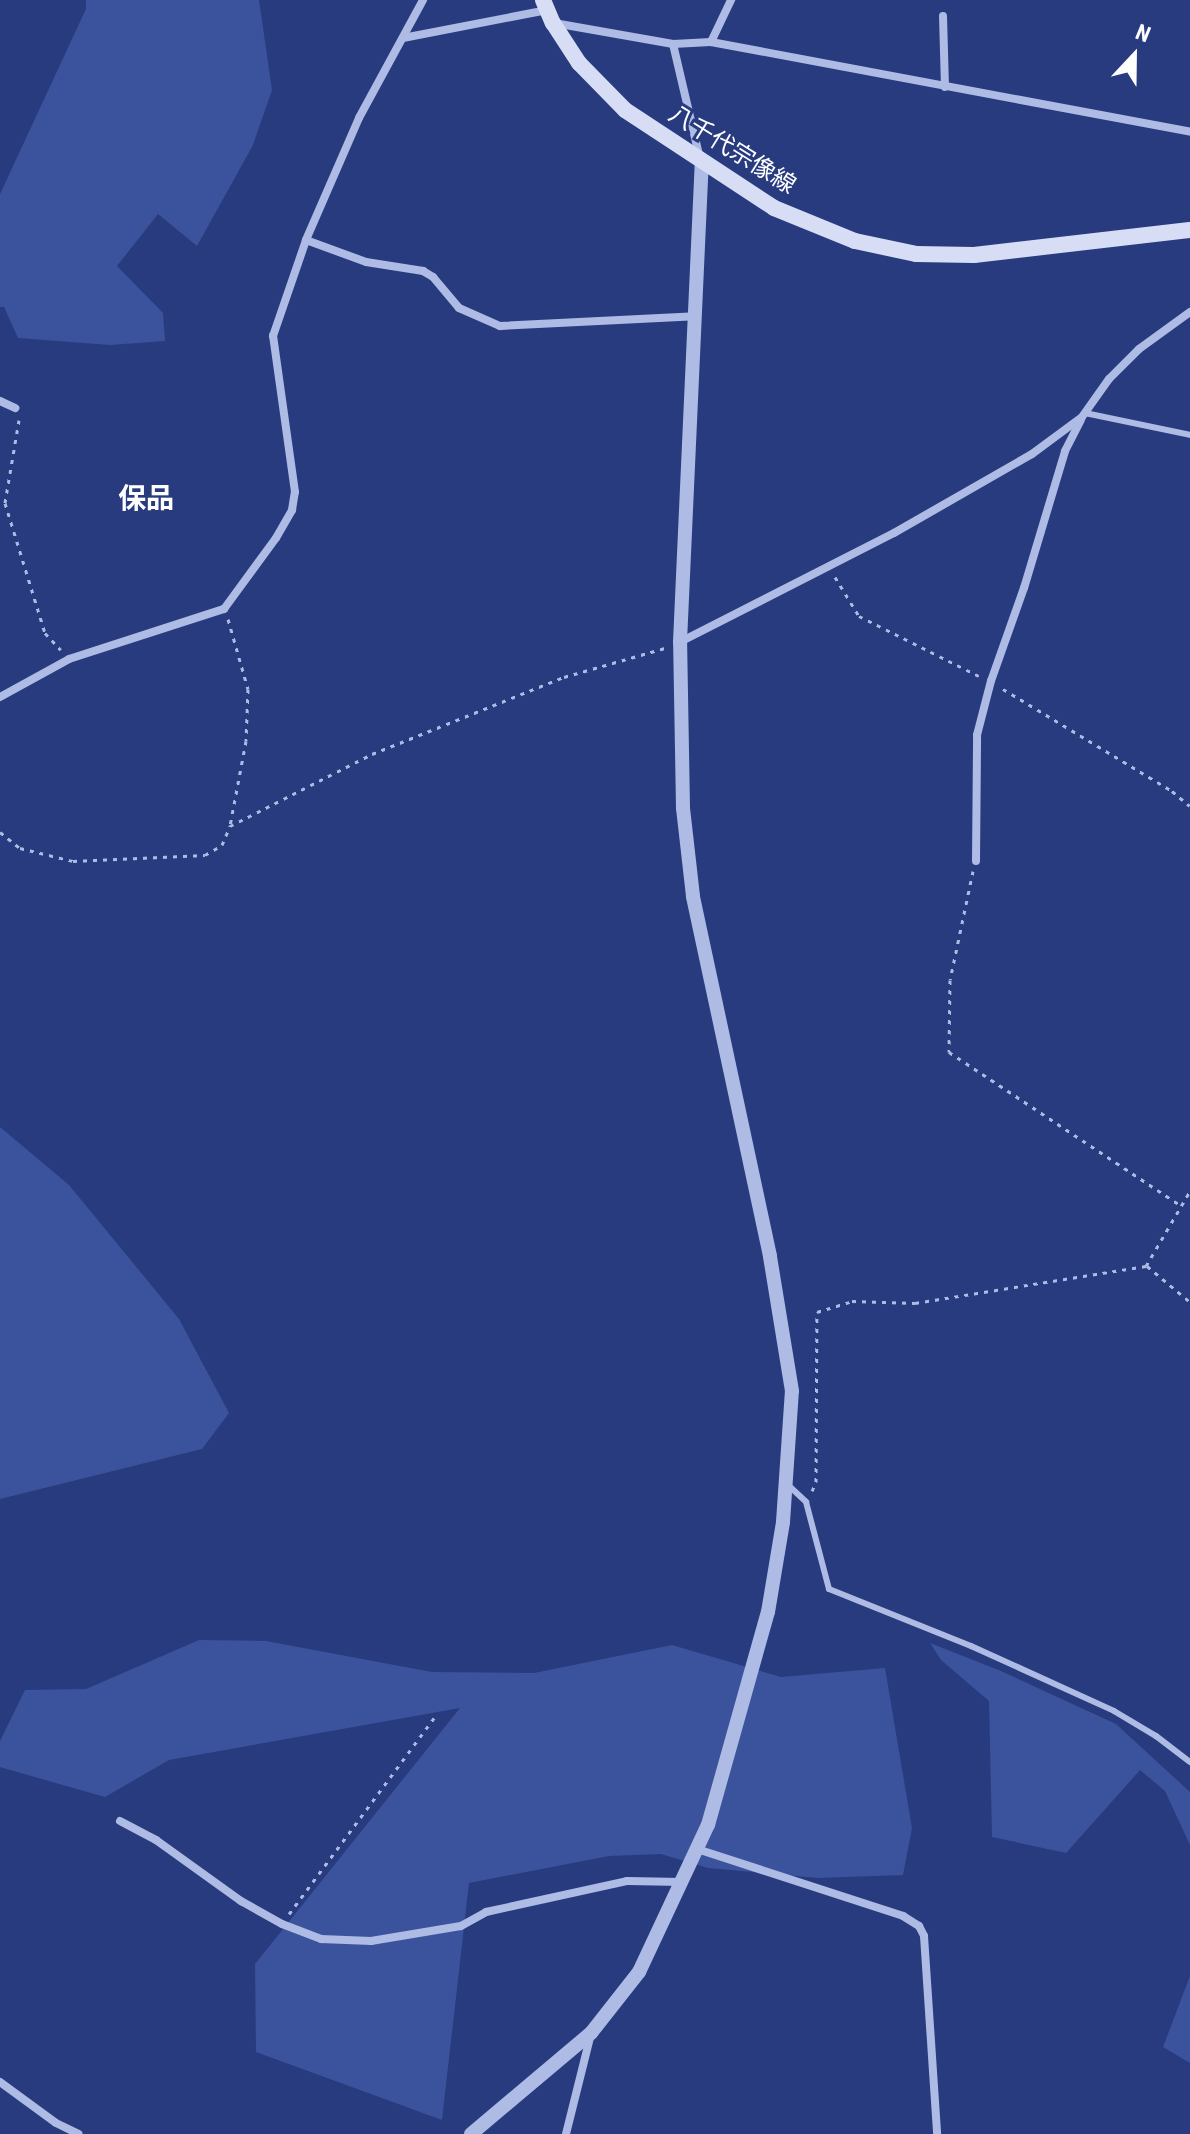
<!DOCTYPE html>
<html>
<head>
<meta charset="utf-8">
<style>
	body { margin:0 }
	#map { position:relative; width:1190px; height:2134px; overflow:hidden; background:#273b7e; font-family:"Roboto Condensed","Noto Sans JP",sans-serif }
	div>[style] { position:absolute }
	.green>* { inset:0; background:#3b539c }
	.path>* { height:3px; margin-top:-1.5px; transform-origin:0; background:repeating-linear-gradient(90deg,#adbbe5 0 4px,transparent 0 10px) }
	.service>* { height:6px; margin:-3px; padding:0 3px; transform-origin:3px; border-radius:3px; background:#adbbe5 }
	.minor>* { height:8px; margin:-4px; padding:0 4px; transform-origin:4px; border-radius:4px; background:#adbbe5 }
	.tertiary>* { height:14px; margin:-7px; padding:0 7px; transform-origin:7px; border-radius:7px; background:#adbbe5 }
	.secondary>* { height:16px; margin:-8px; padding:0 8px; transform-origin:8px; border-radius:8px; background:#d6ddf5 }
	span { translate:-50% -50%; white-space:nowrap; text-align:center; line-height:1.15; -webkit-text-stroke:6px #273b7e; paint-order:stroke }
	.street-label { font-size:24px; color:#fff }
	.quarter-label { font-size:28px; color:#fff; font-weight:700 }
	.north { position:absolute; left:1094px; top:16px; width:80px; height:80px; -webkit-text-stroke:6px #273b7e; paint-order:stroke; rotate:22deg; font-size:22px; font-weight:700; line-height:32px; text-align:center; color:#fff }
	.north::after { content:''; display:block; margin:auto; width:28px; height:36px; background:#fff; clip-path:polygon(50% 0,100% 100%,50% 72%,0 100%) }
</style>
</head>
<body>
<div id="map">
	<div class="green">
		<i style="clip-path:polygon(86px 0,259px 0,272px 90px,253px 145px,197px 246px,158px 214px,117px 266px,163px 313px,165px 341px,110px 345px,18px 338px,4px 307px,0 307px,0 194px,86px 9px)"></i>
		<i style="clip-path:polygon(0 1127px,69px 1185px,179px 1319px,229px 1413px,202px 1449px,0 1499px)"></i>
		<i style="clip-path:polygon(199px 1640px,266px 1641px,432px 1672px,534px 1673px,672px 1645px,781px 1677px,885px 1668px,912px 1828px,903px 1875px,818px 1878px,708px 1868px,661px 1854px,609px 1856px,469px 1883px,442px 2120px,256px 2052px,255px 1964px,460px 1708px,169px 1760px,105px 1797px,0 1767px,0 1741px,25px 1690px,86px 1689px)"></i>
		<i style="clip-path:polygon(930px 1643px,1001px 1671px,1116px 1724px,1190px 1792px,1190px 1845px,1165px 1791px,1140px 1770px,1066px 1853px,992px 1837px,989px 1701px,941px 1660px)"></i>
		<i style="clip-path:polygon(1190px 1976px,1190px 2063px,1163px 2047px)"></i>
	</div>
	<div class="path">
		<i style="left:19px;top:420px;width:84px;rotate:99.6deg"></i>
		<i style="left:5px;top:503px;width:136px;rotate:72.9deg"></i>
		<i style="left:45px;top:633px;width:23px;rotate:47deg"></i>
		<i style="left:835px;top:577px;width:46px;rotate:58.4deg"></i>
		<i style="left:859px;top:616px;width:134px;rotate:26.6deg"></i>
		<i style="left:228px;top:619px;width:73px;rotate:74.1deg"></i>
		<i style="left:248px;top:689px;width:52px;rotate:92.2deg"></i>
		<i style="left:246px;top:741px;width:86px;rotate:100.7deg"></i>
		<i style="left:230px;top:826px;width:159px;rotate:-26.9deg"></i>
		<i style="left:372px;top:754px;width:207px;rotate:-21.9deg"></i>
		<i style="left:564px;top:677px;width:105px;rotate:-16deg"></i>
		<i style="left:1003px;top:689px;width:197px;rotate:31.1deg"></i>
		<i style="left:1172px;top:791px;width:23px;rotate:40deg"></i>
		<i style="left:0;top:832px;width:26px;rotate:39deg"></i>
		<i style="left:20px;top:848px;width:55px;rotate:13.8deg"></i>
		<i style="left:73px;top:861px;width:132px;rotate:-2.6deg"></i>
		<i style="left:205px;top:855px;width:20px;rotate:-30deg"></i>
		<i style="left:222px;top:845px;width:21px;rotate:-67deg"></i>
		<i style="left:973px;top:871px;width:111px;rotate:101.9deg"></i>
		<i style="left:950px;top:980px;width:72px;rotate:90.8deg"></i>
		<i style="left:949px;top:1052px;width:277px;rotate:33.5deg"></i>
		<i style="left:1147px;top:1266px;width:56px;rotate:39.9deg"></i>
		<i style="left:812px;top:1491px;width:10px;rotate:-66deg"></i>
		<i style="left:816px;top:1482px;width:170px;rotate:-89.7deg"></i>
		<i style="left:817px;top:1312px;width:37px;rotate:-17deg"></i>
		<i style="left:852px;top:1301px;width:63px;rotate:1.8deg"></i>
		<i style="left:915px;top:1303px;width:234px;rotate:-9.1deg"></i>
		<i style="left:1146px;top:1266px;width:87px;rotate:-59.6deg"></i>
		<i style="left:289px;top:1914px;width:247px;rotate:-53.5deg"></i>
	</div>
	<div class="service">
		<i style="left:1085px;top:413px;width:107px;rotate:11.8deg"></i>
		<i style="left:788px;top:1485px;width:25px;rotate:43deg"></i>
		<i style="left:806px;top:1502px;width:90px;rotate:75.2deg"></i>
		<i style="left:829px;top:1589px;width:153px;rotate:21.9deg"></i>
		<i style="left:971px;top:1646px;width:157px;rotate:24.4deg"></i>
		<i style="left:1114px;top:1711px;width:49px;rotate:30.8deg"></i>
		<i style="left:1156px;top:1736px;width:43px;rotate:37.4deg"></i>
	</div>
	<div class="minor">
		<i style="left:423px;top:0;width:134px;rotate:118.5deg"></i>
		<i style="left:359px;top:118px;width:133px;rotate:113.5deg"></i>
		<i style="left:306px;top:240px;width:64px;rotate:20.1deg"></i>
		<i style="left:366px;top:262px;width:58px;rotate:9deg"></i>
		<i style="left:423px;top:271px;width:12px;rotate:31deg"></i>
		<i style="left:433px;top:277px;width:40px;rotate:50deg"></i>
		<i style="left:459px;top:308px;width:45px;rotate:23.7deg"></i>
		<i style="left:500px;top:326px;width:195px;rotate:-2.9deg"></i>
		<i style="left:943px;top:16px;width:71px;rotate:88.4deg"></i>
		<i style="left:554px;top:23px;width:121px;rotate:10deg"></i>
		<i style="left:673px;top:44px;width:38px;rotate:-3deg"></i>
		<i style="left:711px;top:42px;width:487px;rotate:10.6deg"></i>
		<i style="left:403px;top:38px;width:147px;rotate:-11deg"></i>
		<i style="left:711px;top:42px;width:47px;rotate:-64.5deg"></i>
		<i style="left:673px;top:44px;width:114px;rotate:76.8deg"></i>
		<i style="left:0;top:401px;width:17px;rotate:25deg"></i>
		<i style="left:680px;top:642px;width:240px;rotate:-27deg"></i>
		<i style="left:894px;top:533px;width:159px;rotate:-29.8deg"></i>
		<i style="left:1032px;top:454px;width:62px;rotate:-36.5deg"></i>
		<i style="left:1082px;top:417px;width:47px;rotate:-54.6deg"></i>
		<i style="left:1109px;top:379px;width:42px;rotate:-45deg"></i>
		<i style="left:1139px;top:349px;width:63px;rotate:-36deg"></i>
		<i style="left:0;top:697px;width:79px;rotate:-28.8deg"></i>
		<i style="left:69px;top:659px;width:163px;rotate:-17.9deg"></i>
		<i style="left:224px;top:609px;width:88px;rotate:-53.8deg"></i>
		<i style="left:276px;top:538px;width:32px;rotate:-60deg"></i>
		<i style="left:292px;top:510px;width:18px;rotate:-81deg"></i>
		<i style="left:295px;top:492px;width:158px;rotate:-98deg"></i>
		<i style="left:273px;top:336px;width:102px;rotate:-71deg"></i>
		<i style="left:976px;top:861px;width:126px;rotate:-89.5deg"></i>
		<i style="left:977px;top:735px;width:56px;rotate:-75.5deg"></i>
		<i style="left:991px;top:681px;width:99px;rotate:-70.5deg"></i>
		<i style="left:1024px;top:588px;width:143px;rotate:-73.3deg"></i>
		<i style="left:1065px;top:451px;width:35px;rotate:-63deg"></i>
		<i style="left:120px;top:1821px;width:41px;rotate:27.8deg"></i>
		<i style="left:156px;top:1840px;width:105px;rotate:35.7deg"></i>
		<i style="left:241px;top:1901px;width:47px;rotate:29.3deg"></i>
		<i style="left:282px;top:1924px;width:42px;rotate:21deg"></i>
		<i style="left:321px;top:1939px;width:50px;rotate:2.3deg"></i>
		<i style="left:371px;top:1941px;width:91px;rotate:-9.5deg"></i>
		<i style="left:461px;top:1926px;width:29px;rotate:-29deg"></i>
		<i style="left:486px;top:1912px;width:144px;rotate:-12.4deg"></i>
		<i style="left:627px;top:1881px;width:55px;rotate:1deg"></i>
		<i style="left:697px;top:1849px;width:217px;rotate:18deg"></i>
		<i style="left:903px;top:1916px;width:19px;rotate:32deg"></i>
		<i style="left:919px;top:1926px;width:11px;rotate:63deg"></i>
		<i style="left:924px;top:1936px;width:198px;rotate:86.2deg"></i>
		<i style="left:0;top:2082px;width:69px;rotate:36.2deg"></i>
		<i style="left:56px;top:2123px;width:25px;rotate:26deg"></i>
		<i style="left:566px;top:2134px;width:103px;rotate:-76deg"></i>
	</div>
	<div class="tertiary">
		<i style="left:471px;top:2134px;width:157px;rotate:-40.1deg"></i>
		<i style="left:591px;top:2033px;width:78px;rotate:-51.8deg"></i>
		<i style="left:639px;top:1972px;width:162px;rotate:-64.9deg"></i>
		<i style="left:708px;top:1825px;width:221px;rotate:-74.3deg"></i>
		<i style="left:768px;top:1612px;width:91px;rotate:-80.5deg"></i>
		<i style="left:783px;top:1522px;width:131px;rotate:-86.1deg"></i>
		<i style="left:792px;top:1391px;width:137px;rotate:-99.3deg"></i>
		<i style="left:770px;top:1256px;width:368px;rotate:-102.1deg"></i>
		<i style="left:693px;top:896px;width:89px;rotate:-96.5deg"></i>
		<i style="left:683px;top:808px;width:166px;rotate:-91deg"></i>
		<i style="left:680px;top:642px;width:480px;rotate:-87.4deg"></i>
	</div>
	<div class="secondary">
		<i style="left:543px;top:0;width:25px;rotate:67deg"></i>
		<i style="left:553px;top:23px;width:48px;rotate:57deg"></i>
		<i style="left:579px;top:63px;width:66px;rotate:45.6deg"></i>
		<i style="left:625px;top:110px;width:178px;rotate:33.3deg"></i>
		<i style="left:774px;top:208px;width:87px;rotate:22.2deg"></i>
		<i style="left:855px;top:241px;width:62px;rotate:12deg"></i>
		<i style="left:916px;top:254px;width:58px;rotate:1deg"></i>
		<i style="left:974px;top:255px;width:217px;rotate:-6.6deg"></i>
	</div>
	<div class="street-label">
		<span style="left:732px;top:150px;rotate:32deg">八千代宗像線</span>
	</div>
	<div class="quarter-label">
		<span style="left:146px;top:499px">保品</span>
	</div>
	<div class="north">N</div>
</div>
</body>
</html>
